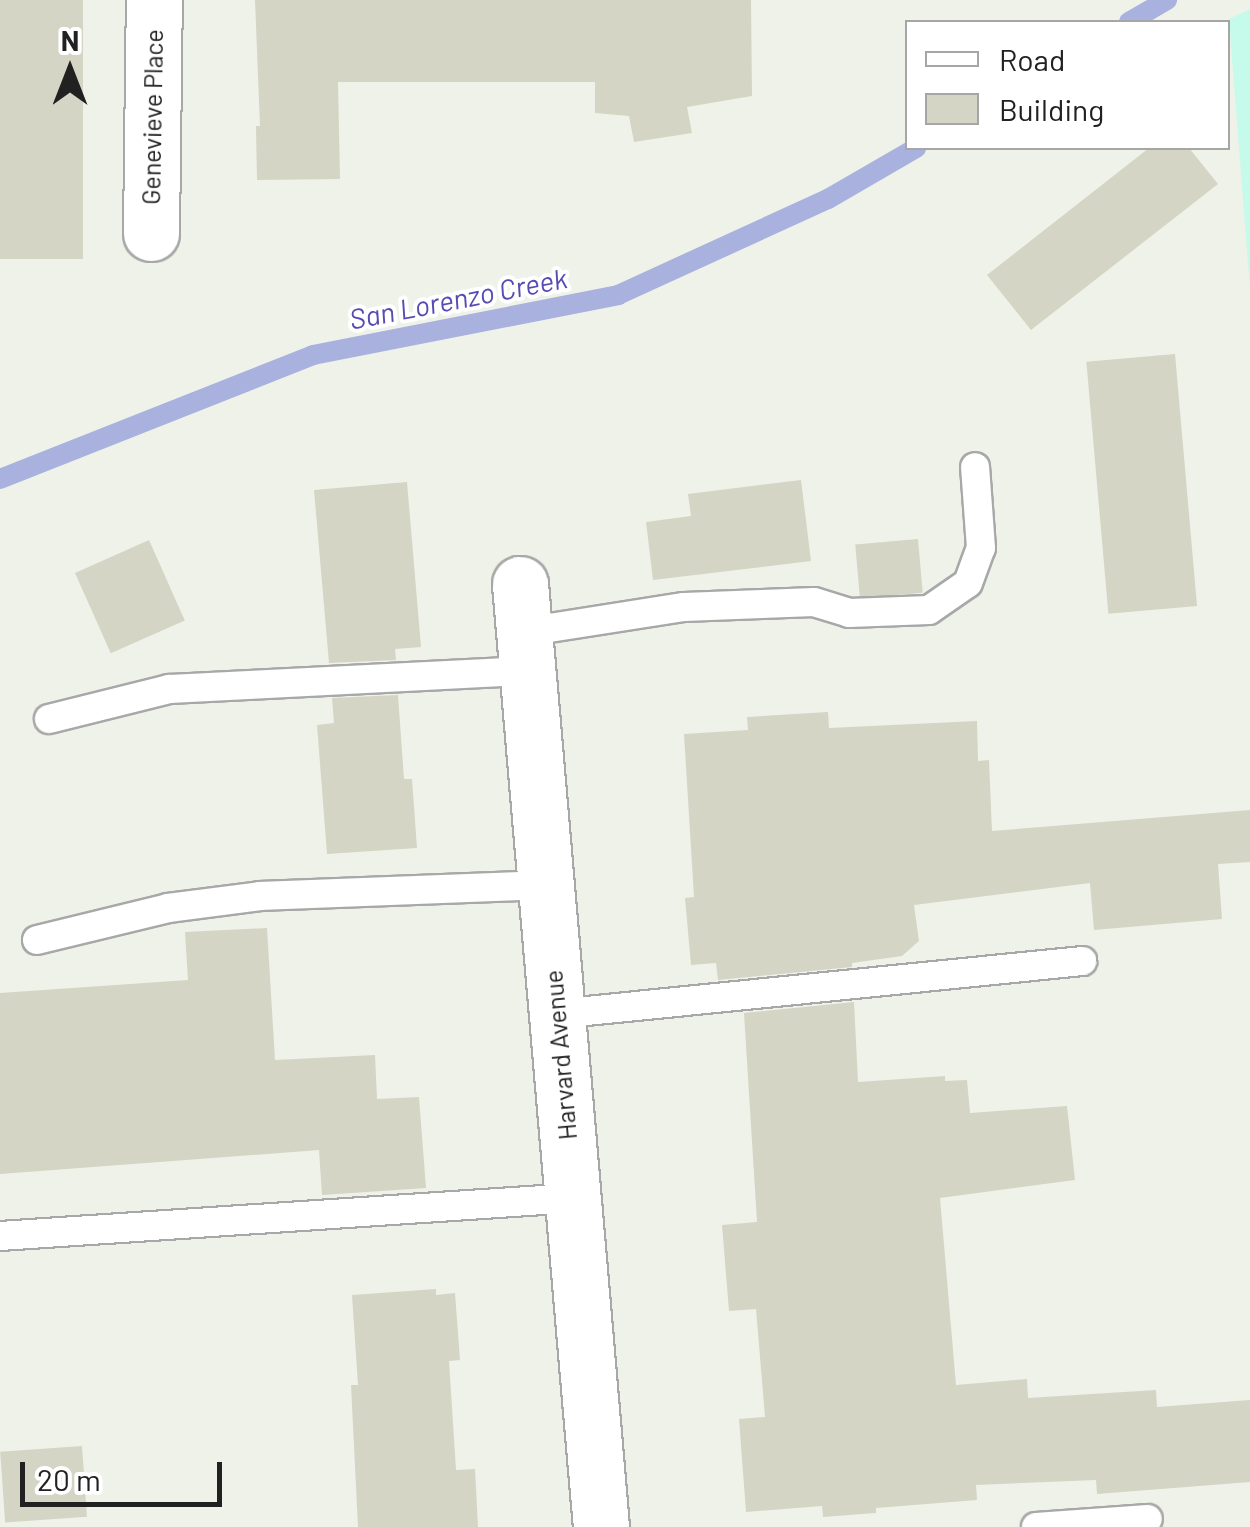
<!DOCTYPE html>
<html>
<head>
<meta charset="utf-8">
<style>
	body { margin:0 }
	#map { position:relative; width:1250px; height:1527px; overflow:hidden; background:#eff2e8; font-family:Barlow,sans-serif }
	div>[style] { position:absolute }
	.park>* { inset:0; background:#c6faea }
	.stream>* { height:20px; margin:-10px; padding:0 10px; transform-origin:10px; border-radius:10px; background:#a9b1df }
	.building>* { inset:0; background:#d4d5c5; transform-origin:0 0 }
	.roads { filter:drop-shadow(2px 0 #a8a8a8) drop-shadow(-2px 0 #a8a8a8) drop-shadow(0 2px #a8a8a8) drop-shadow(0 -2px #a8a8a8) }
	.service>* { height:28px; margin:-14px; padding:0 14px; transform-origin:14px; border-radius:14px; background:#fff }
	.minor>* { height:55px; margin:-27.5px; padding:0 27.5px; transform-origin:27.5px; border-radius:27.5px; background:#fff }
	span { translate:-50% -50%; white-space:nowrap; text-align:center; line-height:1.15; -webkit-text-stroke:8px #fff; paint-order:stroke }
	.street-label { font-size:25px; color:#212121 }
	.water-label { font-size:28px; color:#574bb3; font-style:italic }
	.legend { position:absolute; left:905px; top:20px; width:325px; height:130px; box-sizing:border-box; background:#fff; border:2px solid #a6a6a6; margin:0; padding:12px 18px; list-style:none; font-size:30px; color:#212121 }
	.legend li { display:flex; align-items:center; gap:20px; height:50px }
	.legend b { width:50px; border:2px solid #a6a6a6 }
	.north { position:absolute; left:20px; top:20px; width:100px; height:100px; -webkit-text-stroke:8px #fff; paint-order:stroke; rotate:0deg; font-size:28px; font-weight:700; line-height:40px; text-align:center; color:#212121 }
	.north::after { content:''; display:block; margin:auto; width:35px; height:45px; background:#212121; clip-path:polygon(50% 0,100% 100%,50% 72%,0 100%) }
	.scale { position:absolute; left:20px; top:1462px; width:202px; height:45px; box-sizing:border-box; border:5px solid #212121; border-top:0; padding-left:12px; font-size:30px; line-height:35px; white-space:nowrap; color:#212121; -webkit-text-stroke:8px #fff; paint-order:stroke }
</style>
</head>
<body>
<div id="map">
	<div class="park">
		<i style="clip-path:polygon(1250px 9px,1250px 290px,1229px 19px)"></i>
	</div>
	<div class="stream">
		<i style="left:1129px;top:22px;width:44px;rotate:-30.1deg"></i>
		<i style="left:0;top:479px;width:337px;rotate:-21.6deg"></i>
		<i style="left:313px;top:355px;width:311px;rotate:-11.1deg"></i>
		<i style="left:618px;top:295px;width:231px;rotate:-24.6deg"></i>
		<i style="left:828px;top:199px;width:102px;rotate:-30.1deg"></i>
	</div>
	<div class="building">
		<i style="left:0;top:0;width:83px;height:259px"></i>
		<i style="clip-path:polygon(255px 0,751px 0,752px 96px,687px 107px,692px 133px,634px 142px,629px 116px,595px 113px,595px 82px,338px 82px,340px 179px,257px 180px,256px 126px,260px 126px)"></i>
		<i style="clip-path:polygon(1149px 148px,1189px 148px,1218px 184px,1031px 330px,987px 275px)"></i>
		<i style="left:1175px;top:354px;width:253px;height:89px;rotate:85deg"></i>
		<i style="clip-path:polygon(801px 480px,811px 561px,653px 580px,646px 522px,691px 516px,688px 494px)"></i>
		<i style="clip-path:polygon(407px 482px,421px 647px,395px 649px,396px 660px,329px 663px,314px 490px)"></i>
		<i style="left:918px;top:539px;width:54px;height:63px;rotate:85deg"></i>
		<i style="left:149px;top:540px;width:88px;height:81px;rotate:66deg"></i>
		<i style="clip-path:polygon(398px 695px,404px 779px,412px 779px,417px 848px,327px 854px,317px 725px,334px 723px,332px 698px)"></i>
		<i style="clip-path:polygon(828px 712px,829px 728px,977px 721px,978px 761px,989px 760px,992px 831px,1250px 810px,1250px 862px,1218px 864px,1222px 919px,1094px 930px,1090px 883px,914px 905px,919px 941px,902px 956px,852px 963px,852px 967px,718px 980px,716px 963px,691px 965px,685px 898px,694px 897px,684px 734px,748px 730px,747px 717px)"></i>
		<i style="clip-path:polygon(267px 928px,275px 1060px,375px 1055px,377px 1099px,419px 1097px,426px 1188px,322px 1195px,319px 1150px,0 1174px,0 993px,188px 980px,185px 932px)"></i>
		<i style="clip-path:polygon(854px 1002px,858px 1082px,945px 1076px,945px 1081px,967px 1080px,970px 1113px,1067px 1106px,1075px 1180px,940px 1198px,956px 1385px,1027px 1379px,1028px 1398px,1156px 1390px,1157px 1407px,1250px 1400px,1250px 1482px,1097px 1494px,1096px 1480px,976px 1485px,977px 1500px,876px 1508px,876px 1513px,823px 1517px,822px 1506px,746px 1512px,739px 1419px,765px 1417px,756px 1309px,729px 1311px,722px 1225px,757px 1222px,744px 1013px)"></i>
		<i style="clip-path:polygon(436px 1289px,436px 1295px,455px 1293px,460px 1360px,449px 1361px,456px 1470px,475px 1469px,478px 1527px,358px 1527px,351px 1385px,358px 1385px,352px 1295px)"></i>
		<i style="left:82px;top:1446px;width:71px;height:82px;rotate:86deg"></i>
	</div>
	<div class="roads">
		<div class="service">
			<i style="left:524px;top:632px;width:162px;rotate:-8.9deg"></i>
			<i style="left:684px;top:607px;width:130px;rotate:-2.2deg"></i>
			<i style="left:814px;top:602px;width:37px;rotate:17deg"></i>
			<i style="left:849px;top:613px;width:80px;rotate:-2.1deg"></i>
			<i style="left:929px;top:610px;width:47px;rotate:-34.7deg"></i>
			<i style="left:968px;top:583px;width:37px;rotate:-70deg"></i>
			<i style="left:981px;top:548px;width:81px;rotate:-94.2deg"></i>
			<i style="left:49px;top:719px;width:124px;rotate:-14deg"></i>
			<i style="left:169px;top:689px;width:359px;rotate:-2.9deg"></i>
			<i style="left:37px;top:940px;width:135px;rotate:-13.7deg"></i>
			<i style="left:168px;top:908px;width:93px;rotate:-7.4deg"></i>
			<i style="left:260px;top:896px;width:286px;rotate:-2.2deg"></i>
			<i style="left:557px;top:1014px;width:528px;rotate:-5.76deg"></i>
			<i style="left:0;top:1236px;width:574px;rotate:-3.79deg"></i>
			<i style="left:1036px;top:1527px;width:112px;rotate:-4.1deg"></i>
		</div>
		<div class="minor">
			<i style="left:151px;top:233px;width:233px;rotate:-89.3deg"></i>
			<i style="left:520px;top:584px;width:946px;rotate:85.09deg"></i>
		</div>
	</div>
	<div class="street-label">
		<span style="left:152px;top:117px;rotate:-89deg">Genevieve Place</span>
		<span style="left:560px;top:1055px;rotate:-95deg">Harvard Avenue</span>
	</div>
	<div class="water-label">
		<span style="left:458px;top:298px;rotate:-11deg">San Lorenzo Creek</span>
	</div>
	<ul class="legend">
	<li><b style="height:12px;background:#fff"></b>Road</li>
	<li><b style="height:28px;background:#d4d5c5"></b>Building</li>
	</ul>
	<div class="north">N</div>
	<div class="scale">20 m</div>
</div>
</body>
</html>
